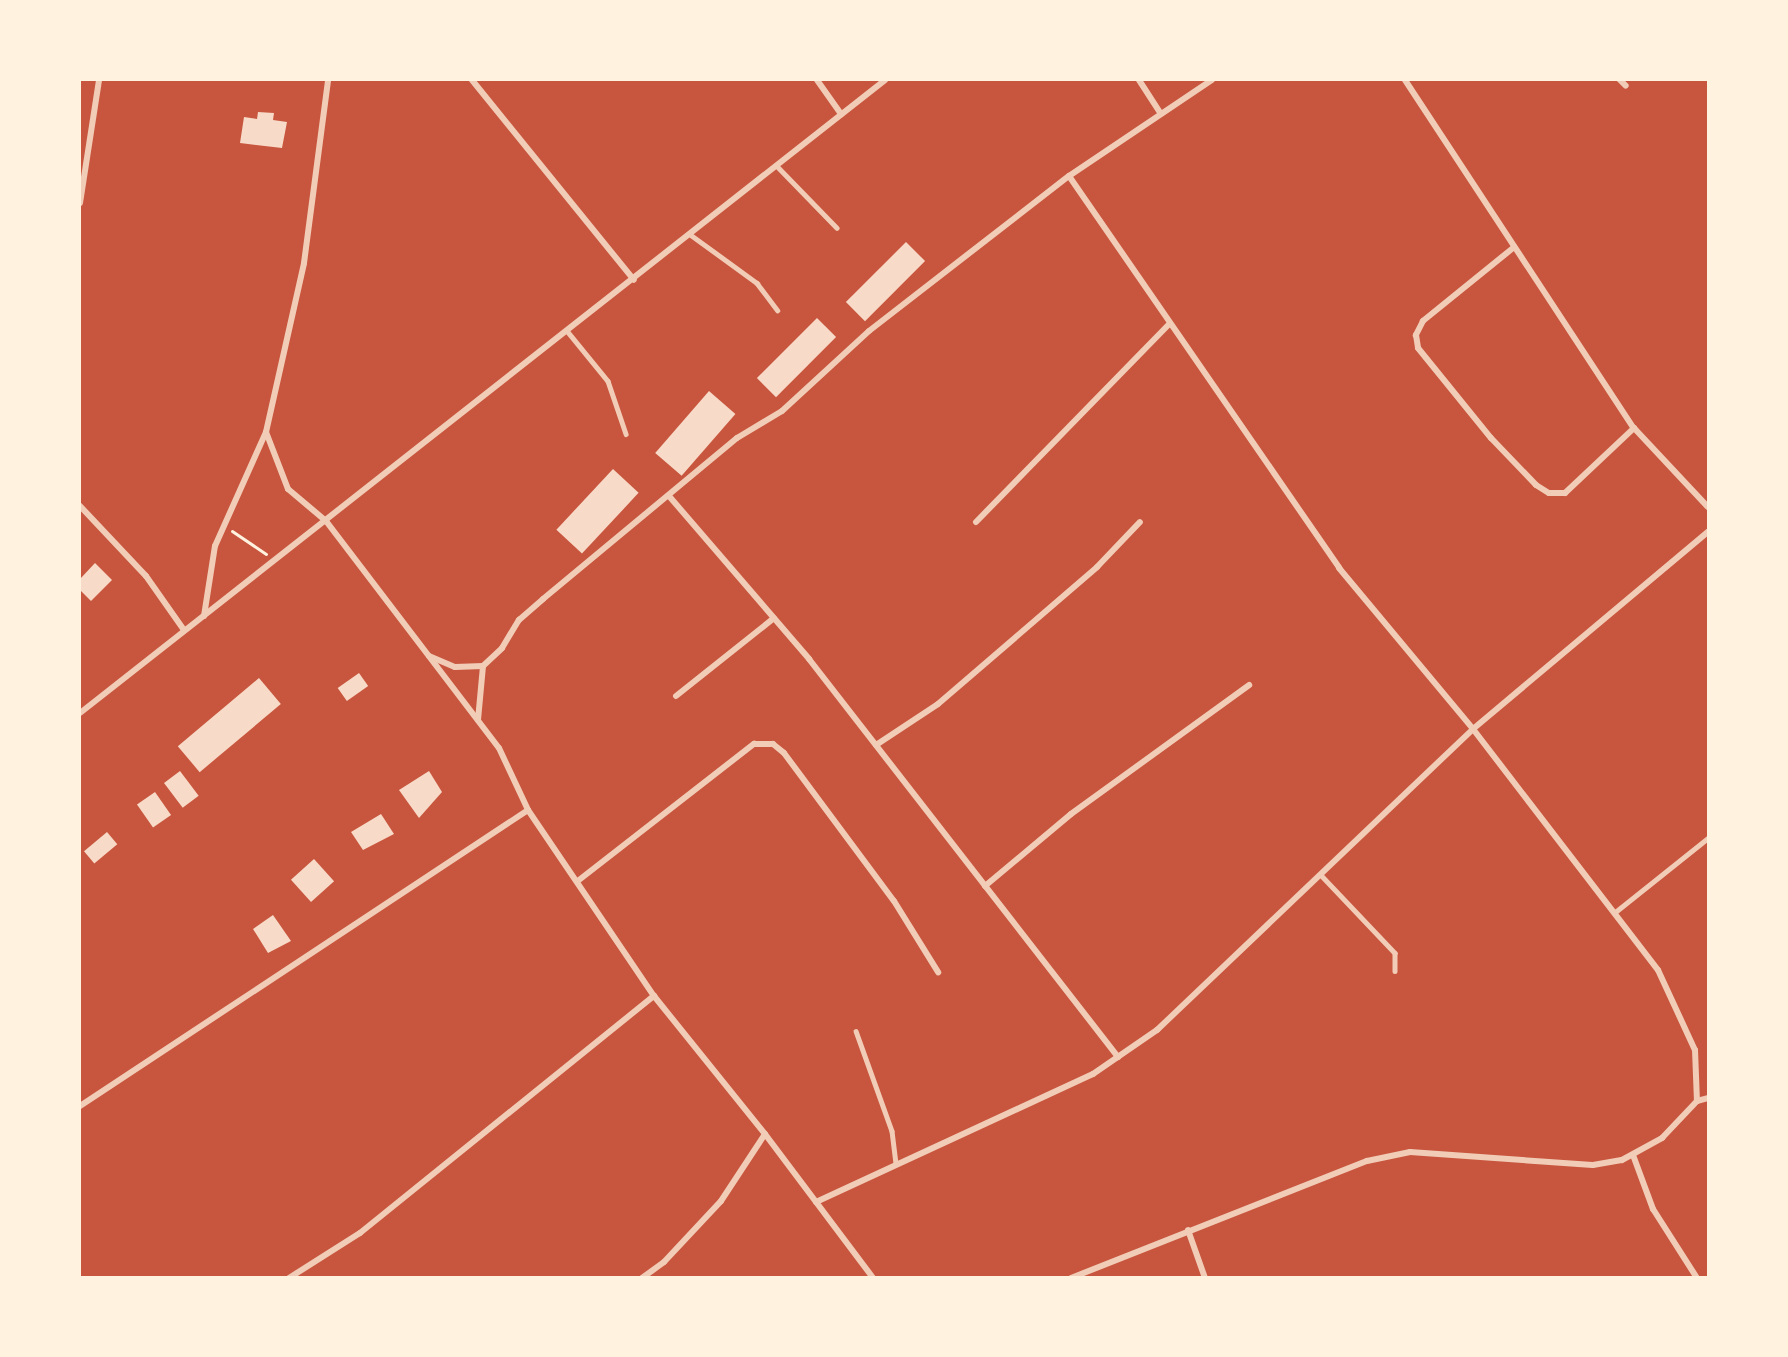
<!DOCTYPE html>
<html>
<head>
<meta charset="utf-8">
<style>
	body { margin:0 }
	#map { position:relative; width:1788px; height:1357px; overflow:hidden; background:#c8553d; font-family:"PT Serif",serif }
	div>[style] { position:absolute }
	.building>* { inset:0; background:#f7dbc8; transform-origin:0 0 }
	.path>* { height:3px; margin:-1.5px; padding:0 1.5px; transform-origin:1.5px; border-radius:1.5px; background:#fff3e0 }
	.service>* { height:4.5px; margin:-2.25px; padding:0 2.25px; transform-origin:2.25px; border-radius:2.25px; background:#f1ccb7 }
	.minor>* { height:6px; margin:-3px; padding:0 3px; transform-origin:3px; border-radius:3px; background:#f1ccb7 }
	span { translate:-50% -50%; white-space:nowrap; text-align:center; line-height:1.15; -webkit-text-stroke:6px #fff3e0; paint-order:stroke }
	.frame { position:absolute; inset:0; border:81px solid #fff3e0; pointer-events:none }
</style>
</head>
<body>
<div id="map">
	<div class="building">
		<i style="clip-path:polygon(258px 112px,274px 113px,273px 120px,287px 122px,282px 148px,240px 143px,244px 117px,257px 119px)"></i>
		<i style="left:906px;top:242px;width:27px;height:85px;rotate:45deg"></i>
		<i style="left:817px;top:318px;width:27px;height:85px;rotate:45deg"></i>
		<i style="left:709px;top:391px;width:35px;height:82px;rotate:41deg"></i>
		<i style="left:613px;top:469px;width:35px;height:83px;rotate:43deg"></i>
		<i style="clip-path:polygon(95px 563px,112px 580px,91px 601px,80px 590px,80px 579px)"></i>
		<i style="left:359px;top:673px;width:16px;height:26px;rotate:55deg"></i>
		<i style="left:259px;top:678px;width:34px;height:106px;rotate:50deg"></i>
		<i style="left:180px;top:771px;width:31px;height:20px;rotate:53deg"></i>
		<i style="clip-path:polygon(429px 771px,442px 792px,419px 818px,399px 790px)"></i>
		<i style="left:155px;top:792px;width:28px;height:22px;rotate:55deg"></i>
		<i style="clip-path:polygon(381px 814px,394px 834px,363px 850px,351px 832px)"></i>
		<i style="left:107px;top:832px;width:16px;height:30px;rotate:50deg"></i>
		<i style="left:314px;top:859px;width:30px;height:31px;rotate:48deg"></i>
		<i style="clip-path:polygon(273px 915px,291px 941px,268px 953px,253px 929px)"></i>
	</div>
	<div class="path">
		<i style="left:232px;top:531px;width:41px;rotate:34.1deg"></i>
	</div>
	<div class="service">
		<i style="left:777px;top:166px;width:86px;rotate:45.9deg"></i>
		<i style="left:691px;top:235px;width:82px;rotate:36deg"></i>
		<i style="left:757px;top:283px;width:34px;rotate:53deg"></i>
		<i style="left:568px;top:332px;width:63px;rotate:50.8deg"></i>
		<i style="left:608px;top:381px;width:56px;rotate:71.2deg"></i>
		<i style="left:1322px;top:876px;width:106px;rotate:46.5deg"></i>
		<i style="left:1395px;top:953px;width:18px;rotate:90deg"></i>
		<i style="left:1614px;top:913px;width:120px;rotate:-38.6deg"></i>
		<i style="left:856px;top:1031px;width:106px;rotate:70.2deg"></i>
		<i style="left:892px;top:1131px;width:31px;rotate:83deg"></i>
	</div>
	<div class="minor">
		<i style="left:472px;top:80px;width:257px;rotate:51deg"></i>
		<i style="left:817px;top:80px;width:42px;rotate:54.8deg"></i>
		<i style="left:1139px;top:80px;width:40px;rotate:57.1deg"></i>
		<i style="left:1405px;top:80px;width:417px;rotate:56.7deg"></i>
		<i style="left:1634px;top:428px;width:108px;rotate:46.9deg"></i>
		<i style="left:1620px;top:80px;width:8px;rotate:45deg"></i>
		<i style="left:1069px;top:176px;width:476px;rotate:55.4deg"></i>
		<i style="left:1339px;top:568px;width:209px;rotate:50.2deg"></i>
		<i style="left:1473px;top:729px;width:304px;rotate:52.5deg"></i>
		<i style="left:1658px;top:970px;width:88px;rotate:65.2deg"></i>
		<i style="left:1695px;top:1050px;width:51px;rotate:87.8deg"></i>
		<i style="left:80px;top:203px;width:124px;rotate:-81.2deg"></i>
		<i style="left:1513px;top:248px;width:116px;rotate:141deg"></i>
		<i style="left:1423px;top:321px;width:16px;rotate:117deg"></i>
		<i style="left:1416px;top:335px;width:13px;rotate:81deg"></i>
		<i style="left:1418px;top:348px;width:116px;rotate:51deg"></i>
		<i style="left:1491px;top:438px;width:65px;rotate:46.2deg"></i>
		<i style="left:1536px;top:485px;width:15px;rotate:32deg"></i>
		<i style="left:1549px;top:493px;width:16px"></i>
		<i style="left:1565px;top:493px;width:95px;rotate:-43.3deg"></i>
		<i style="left:266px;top:432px;width:61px;rotate:68.9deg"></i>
		<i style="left:288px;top:489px;width:50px;rotate:40.1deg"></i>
		<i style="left:326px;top:521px;width:285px;rotate:52.7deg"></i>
		<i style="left:499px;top:748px;width:68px;rotate:64.9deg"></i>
		<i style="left:528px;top:810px;width:225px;rotate:55.9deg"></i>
		<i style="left:654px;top:996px;width:177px;rotate:51.2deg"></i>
		<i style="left:765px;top:1134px;width:180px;rotate:53.1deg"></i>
		<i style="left:669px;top:496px;width:215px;rotate:49.3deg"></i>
		<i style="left:809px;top:659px;width:504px;rotate:52.17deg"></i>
		<i style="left:80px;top:506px;width:96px;rotate:46.7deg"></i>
		<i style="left:146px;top:576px;width:66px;rotate:54.9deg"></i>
		<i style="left:976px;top:522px;width:277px;rotate:-45.7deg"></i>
		<i style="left:204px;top:616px;width:71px;rotate:-81.1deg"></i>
		<i style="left:215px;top:546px;width:125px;rotate:-65.9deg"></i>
		<i style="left:266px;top:432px;width:173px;rotate:-77.3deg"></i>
		<i style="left:304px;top:263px;width:185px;rotate:-82.5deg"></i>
		<i style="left:429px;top:656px;width:28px;rotate:23deg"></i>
		<i style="left:455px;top:667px;width:28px;rotate:-2deg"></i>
		<i style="left:483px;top:666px;width:26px;rotate:-43deg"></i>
		<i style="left:502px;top:648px;width:33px;rotate:-59deg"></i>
		<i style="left:519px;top:620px;width:32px;rotate:-41deg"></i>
		<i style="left:543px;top:599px;width:252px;rotate:-39.7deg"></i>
		<i style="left:737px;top:438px;width:52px;rotate:-31deg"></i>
		<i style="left:782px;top:411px;width:118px;rotate:-42.6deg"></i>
		<i style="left:869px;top:331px;width:253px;rotate:-37.8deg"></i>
		<i style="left:1069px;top:176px;width:172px;rotate:-33.9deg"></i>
		<i style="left:676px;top:696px;width:125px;rotate:-38.5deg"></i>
		<i style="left:80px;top:713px;width:1024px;rotate:-38.18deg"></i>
		<i style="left:478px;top:720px;width:54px;rotate:-84.7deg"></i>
		<i style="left:876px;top:745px;width:74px;rotate:-33.5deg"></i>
		<i style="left:938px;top:704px;width:210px;rotate:-40.7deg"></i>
		<i style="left:1097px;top:567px;width:62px;rotate:-46.3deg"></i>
		<i style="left:579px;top:880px;width:222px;rotate:-37.9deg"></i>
		<i style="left:754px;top:744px;width:19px"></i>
		<i style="left:773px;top:744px;width:14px;rotate:39deg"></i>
		<i style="left:784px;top:753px;width:184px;rotate:53.4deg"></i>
		<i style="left:894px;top:901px;width:84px;rotate:58.2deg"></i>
		<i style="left:985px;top:886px;width:112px;rotate:-39.9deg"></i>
		<i style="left:1071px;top:814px;width:220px;rotate:-35.9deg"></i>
		<i style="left:80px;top:1106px;width:537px;rotate:-33.45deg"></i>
		<i style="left:1633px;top:1155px;width:58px;rotate:69.7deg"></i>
		<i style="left:1653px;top:1209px;width:82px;rotate:57.5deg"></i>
		<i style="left:816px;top:1202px;width:305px;rotate:-24.8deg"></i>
		<i style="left:1093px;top:1074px;width:78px;rotate:-34.5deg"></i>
		<i style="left:1157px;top:1030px;width:436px;rotate:-43.6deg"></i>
		<i style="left:1473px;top:729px;width:307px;rotate:-40deg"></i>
		<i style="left:1188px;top:1230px;width:51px;rotate:70.5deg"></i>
		<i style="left:289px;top:1278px;width:84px;rotate:-32.4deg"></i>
		<i style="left:360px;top:1233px;width:378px;rotate:-38.9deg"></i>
		<i style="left:642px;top:1278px;width:27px;rotate:-36deg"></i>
		<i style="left:664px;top:1262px;width:83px;rotate:-46.9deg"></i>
		<i style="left:721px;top:1201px;width:80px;rotate:-56.7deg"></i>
		<i style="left:1071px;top:1278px;width:318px;rotate:-21.6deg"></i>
		<i style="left:1367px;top:1161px;width:44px;rotate:-11.8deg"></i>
		<i style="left:1410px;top:1152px;width:183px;rotate:4.1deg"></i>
		<i style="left:1593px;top:1165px;width:29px;rotate:-10deg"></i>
		<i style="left:1622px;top:1160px;width:46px;rotate:-28.8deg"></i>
		<i style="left:1662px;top:1138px;width:51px;rotate:-46.6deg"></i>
		<i style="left:1697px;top:1101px;width:11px;rotate:-15deg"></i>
	</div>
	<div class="frame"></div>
</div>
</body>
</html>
